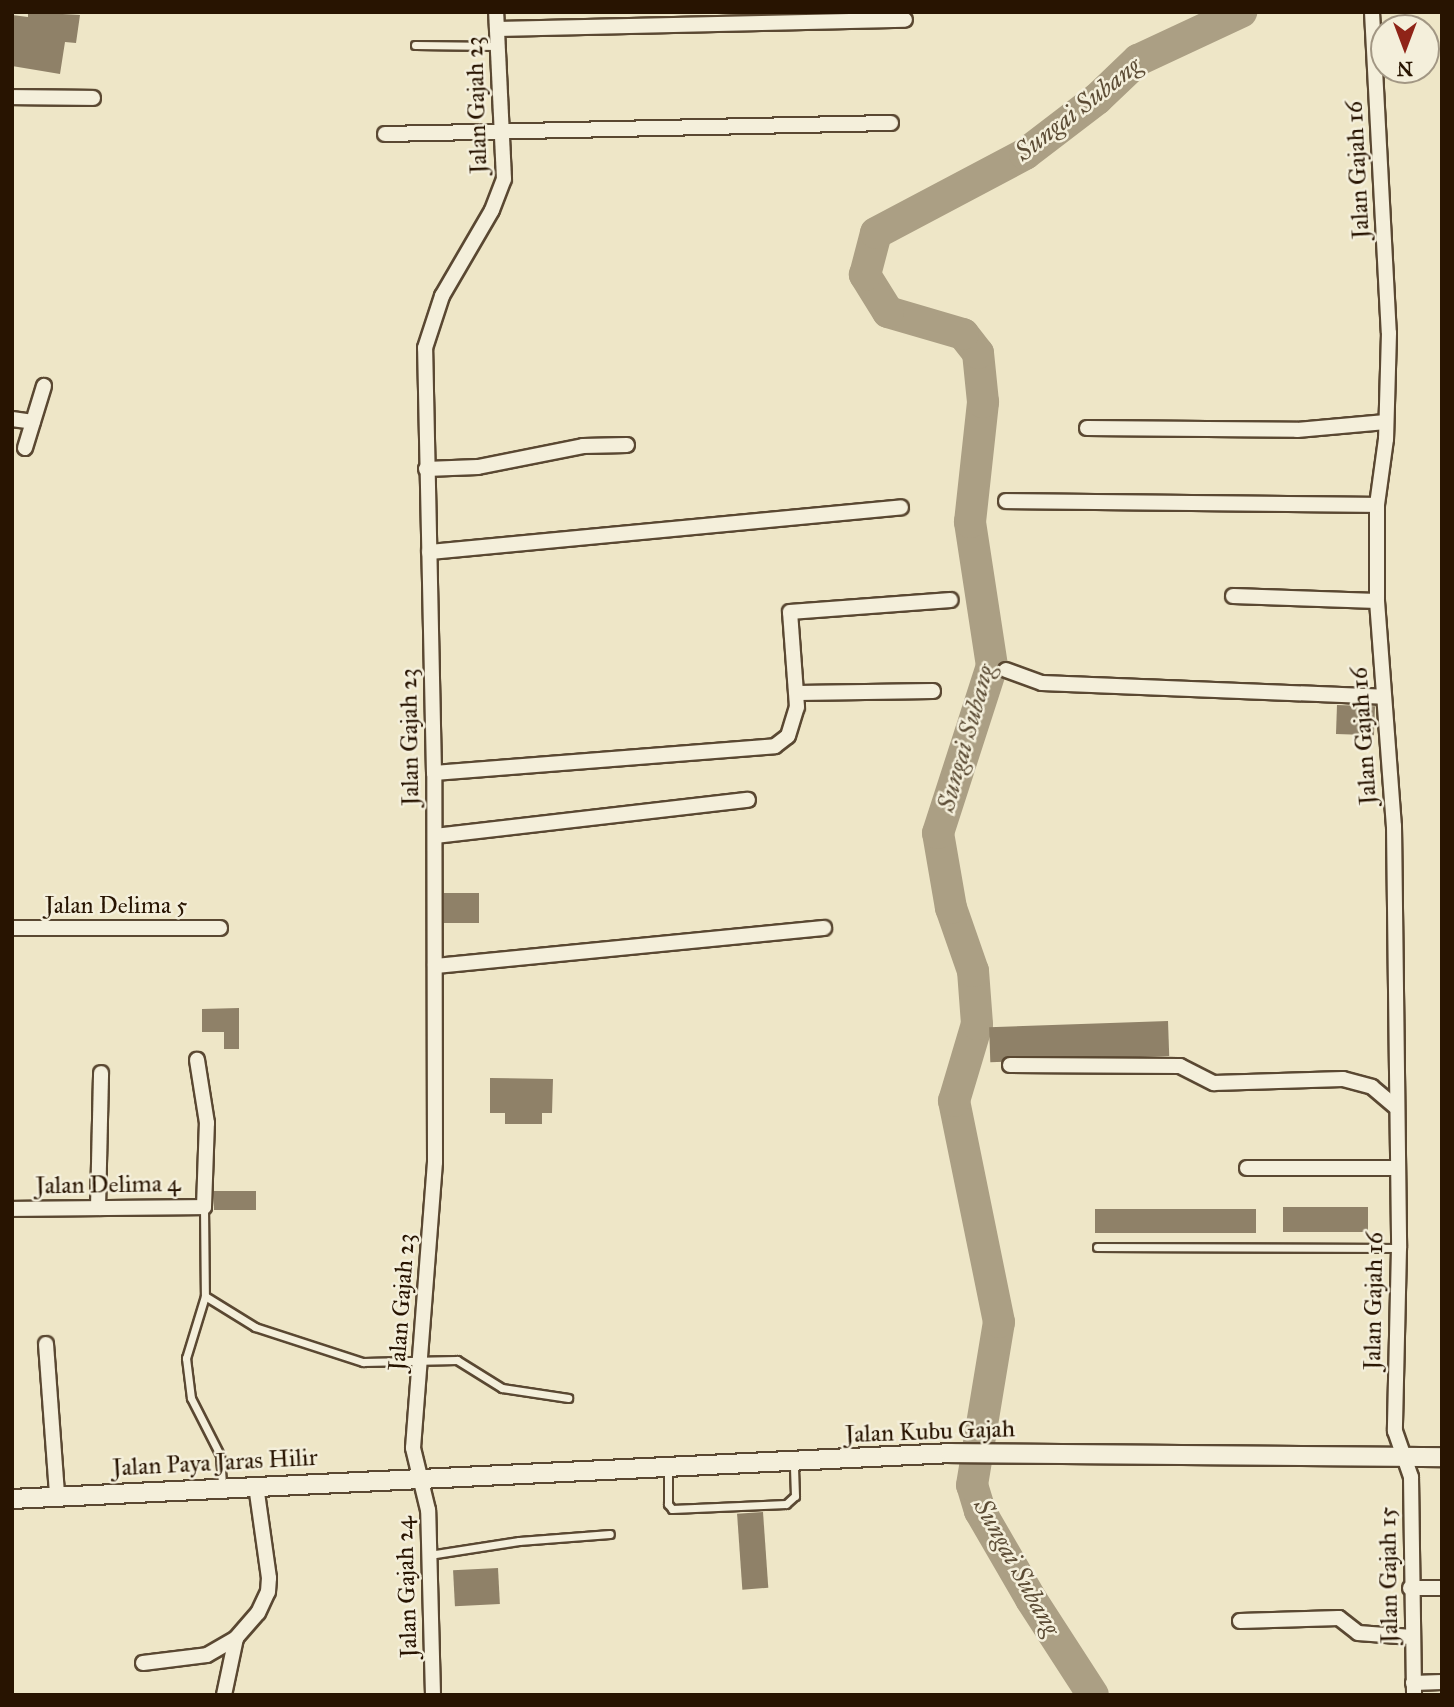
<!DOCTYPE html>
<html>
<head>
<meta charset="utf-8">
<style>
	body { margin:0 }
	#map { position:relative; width:1454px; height:1707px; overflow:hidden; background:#eee6c7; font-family:"IM FELL Great Primer",serif }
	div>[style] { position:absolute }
	.river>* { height:32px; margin:-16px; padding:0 16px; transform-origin:16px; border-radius:16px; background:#ab9f84 }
	.building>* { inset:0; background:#8f8168; transform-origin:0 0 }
	.roads { filter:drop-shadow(2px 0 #5a4832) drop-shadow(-2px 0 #5a4832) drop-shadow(0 2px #5a4832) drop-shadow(0 -2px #5a4832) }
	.service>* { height:7px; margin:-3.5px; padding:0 3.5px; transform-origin:3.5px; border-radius:3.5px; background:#f4efdb }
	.minor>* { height:14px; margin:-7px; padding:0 7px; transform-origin:7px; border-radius:7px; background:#f4efdb }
	.tertiary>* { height:18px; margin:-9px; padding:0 9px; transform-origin:9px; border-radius:9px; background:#f4efdb }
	span { translate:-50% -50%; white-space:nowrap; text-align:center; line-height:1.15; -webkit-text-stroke:5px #f4efdb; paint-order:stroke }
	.street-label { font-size:24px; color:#281401 }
	.water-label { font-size:26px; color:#5c4c35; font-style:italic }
	.frame { position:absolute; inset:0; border:14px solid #281401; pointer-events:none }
	.north { position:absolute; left:1370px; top:14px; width:70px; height:70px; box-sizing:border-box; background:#f4efdb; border:2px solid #a29784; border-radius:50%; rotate:180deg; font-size:19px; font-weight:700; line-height:28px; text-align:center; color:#281401 }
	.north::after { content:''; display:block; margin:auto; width:24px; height:32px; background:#8f2418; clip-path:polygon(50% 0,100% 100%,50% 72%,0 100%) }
</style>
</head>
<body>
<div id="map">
	<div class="river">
		<i style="left:1093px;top:1695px;width:114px;rotate:-122.9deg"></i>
		<i style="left:1031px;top:1599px;width:102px;rotate:-120.1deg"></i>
		<i style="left:980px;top:1511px;width:27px;rotate:-107deg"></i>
		<i style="left:972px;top:1485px;width:165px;rotate:-80.6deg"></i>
		<i style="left:999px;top:1322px;width:226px;rotate:-101.5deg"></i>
		<i style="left:954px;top:1101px;width:80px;rotate:-73.4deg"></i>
		<i style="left:977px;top:1024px;width:53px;rotate:-94.3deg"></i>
		<i style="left:973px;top:971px;width:67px;rotate:-109.2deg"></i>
		<i style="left:951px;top:908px;width:76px;rotate:-99.8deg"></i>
		<i style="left:938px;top:833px;width:176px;rotate:-72.1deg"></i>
		<i style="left:992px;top:666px;width:146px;rotate:-98.7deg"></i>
		<i style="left:970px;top:522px;width:121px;rotate:-83.8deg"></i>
		<i style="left:983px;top:402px;width:49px;rotate:-95.8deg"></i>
		<i style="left:978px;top:353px;width:24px;rotate:-128deg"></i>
		<i style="left:963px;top:334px;width:78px;rotate:-163.7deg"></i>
		<i style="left:888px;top:312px;width:44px;rotate:-121.9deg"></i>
		<i style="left:865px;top:275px;width:43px;rotate:-75.3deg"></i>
		<i style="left:876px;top:233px;width:169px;rotate:-27.9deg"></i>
		<i style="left:1025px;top:154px;width:91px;rotate:-37.4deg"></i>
		<i style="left:1097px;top:99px;width:57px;rotate:-43.6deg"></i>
		<i style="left:1138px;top:60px;width:114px;rotate:-25deg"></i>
	</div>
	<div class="building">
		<i style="clip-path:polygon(28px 12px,80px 15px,76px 43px,65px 42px,60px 74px,12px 66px,12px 15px,28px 17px)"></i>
		<i style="left:1337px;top:705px;width:38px;height:29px;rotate:2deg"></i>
		<i style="left:444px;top:893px;width:35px;height:30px"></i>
		<i style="clip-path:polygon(239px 1008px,239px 1049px,224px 1049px,224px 1032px,202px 1032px,202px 1009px)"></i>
		<i style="left:1168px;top:1021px;width:35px;height:179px;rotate:88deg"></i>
		<i style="clip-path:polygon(490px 1078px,553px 1079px,552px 1113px,542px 1113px,542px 1124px,505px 1124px,505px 1113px,490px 1113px)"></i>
		<i style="left:214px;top:1191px;width:42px;height:19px"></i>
		<i style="left:1368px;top:1207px;width:25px;height:85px;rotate:90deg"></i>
		<i style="left:1095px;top:1209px;width:161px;height:24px"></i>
		<i style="left:763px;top:1512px;width:76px;height:26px;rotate:86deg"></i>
		<i style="left:498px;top:1568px;width:36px;height:45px;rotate:87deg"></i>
	</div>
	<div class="roads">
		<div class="service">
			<i style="left:415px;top:45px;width:83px;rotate:0.7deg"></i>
			<i style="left:204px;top:1207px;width:89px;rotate:89.4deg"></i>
			<i style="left:205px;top:1296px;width:65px;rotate:107deg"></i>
			<i style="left:186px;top:1358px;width:40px;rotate:82.9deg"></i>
			<i style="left:191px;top:1398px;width:64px;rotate:63deg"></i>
			<i style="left:220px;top:1455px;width:31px;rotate:86deg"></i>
			<i style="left:1097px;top:1247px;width:302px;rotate:0.2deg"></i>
			<i style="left:205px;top:1296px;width:59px;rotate:31.8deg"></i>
			<i style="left:255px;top:1327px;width:114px;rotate:18deg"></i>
			<i style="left:363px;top:1362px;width:94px;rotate:-1.2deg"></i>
			<i style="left:457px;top:1360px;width:53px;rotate:31.9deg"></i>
			<i style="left:502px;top:1388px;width:67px;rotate:8.6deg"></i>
			<i style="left:668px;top:1470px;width:34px;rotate:90deg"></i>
			<i style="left:668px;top:1504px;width:6px;rotate:51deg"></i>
			<i style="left:672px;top:1509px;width:114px;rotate:-2.5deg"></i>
			<i style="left:786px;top:1504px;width:12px;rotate:-42deg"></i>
			<i style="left:795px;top:1496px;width:34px;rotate:-92deg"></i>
			<i style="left:429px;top:1555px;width:91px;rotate:-8.8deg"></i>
			<i style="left:519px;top:1541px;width:91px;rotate:-4.4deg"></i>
		</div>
		<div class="minor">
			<i style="left:1372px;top:12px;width:321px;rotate:87deg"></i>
			<i style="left:1389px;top:333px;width:106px;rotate:91.6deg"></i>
			<i style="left:1386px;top:439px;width:67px;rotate:97.8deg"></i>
			<i style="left:1377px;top:505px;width:96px;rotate:90deg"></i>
			<i style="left:1377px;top:601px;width:226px;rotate:85.7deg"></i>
			<i style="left:1394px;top:826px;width:422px;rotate:89.3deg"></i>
			<i style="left:1399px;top:1248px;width:183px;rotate:91.3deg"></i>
			<i style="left:1395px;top:1431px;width:49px;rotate:70.8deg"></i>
			<i style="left:1411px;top:1477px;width:218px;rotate:89.2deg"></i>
			<i style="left:497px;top:29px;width:408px;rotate:-1.3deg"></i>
			<i style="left:12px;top:97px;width:81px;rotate:0.7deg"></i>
			<i style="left:385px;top:134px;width:506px;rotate:-1.25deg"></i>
			<i style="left:12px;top:419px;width:21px;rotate:8deg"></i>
			<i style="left:1087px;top:428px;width:210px;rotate:0.5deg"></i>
			<i style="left:1297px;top:430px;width:89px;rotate:-5.1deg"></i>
			<i style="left:25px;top:448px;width:65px;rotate:-73deg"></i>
			<i style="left:426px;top:469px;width:52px;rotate:-2.2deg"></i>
			<i style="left:478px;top:467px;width:107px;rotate:-11.3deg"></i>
			<i style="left:583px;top:446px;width:44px;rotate:-1.3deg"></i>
			<i style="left:1006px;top:501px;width:371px;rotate:0.6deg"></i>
			<i style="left:429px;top:552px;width:474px;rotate:-5.4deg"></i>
			<i style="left:1233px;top:596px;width:144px;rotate:2deg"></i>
			<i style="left:1006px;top:670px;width:38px;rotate:20deg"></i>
			<i style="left:1042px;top:683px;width:342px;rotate:2.3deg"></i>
			<i style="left:798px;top:693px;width:135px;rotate:-0.8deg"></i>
			<i style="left:434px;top:773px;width:342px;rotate:-4.5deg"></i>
			<i style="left:775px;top:746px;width:16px;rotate:-38deg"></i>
			<i style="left:788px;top:736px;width:30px;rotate:-73deg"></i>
			<i style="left:797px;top:707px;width:95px;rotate:-94.2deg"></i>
			<i style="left:790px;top:612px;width:161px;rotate:-4.3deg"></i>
			<i style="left:435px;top:836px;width:315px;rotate:-6.6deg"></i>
			<i style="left:12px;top:928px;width:208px"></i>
			<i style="left:435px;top:966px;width:391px;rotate:-5.6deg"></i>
			<i style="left:1010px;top:1065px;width:170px;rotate:0.3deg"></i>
			<i style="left:1180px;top:1066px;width:38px;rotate:27deg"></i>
			<i style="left:1214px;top:1083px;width:129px;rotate:-1.8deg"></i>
			<i style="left:1343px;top:1079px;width:30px;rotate:15deg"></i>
			<i style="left:1372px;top:1087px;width:30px;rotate:40deg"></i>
			<i style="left:1247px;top:1168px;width:149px"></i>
			<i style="left:98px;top:1208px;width:135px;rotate:-88.7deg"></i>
			<i style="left:12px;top:1209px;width:192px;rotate:-0.6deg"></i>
			<i style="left:204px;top:1207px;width:84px;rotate:-88deg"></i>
			<i style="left:207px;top:1123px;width:64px;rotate:-99deg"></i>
			<i style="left:46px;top:1344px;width:151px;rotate:85.8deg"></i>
			<i style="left:1410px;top:1588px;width:32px"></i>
			<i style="left:1240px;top:1621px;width:99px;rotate:-1.7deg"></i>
			<i style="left:1339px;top:1618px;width:24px;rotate:38deg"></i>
			<i style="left:1358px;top:1633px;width:54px;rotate:4.2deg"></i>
			<i style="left:143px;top:1663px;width:64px;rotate:-7.1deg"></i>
			<i style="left:207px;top:1655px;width:34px;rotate:-30deg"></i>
			<i style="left:236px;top:1638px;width:33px;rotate:-49deg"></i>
			<i style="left:258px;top:1613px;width:23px;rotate:-65deg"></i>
			<i style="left:268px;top:1592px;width:14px;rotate:-86deg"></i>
			<i style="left:269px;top:1578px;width:94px;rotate:-98deg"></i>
			<i style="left:1413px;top:1683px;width:29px;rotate:-2deg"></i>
			<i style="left:224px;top:1695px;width:58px;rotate:-78.1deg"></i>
			<i style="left:433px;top:1695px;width:185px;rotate:-91.5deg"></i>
			<i style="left:428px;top:1510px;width:64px;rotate:-103.6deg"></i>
			<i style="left:413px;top:1448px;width:287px;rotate:-85.6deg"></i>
			<i style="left:435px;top:1162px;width:389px;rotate:-90.1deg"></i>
			<i style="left:434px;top:773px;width:425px;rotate:-91.2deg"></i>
			<i style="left:425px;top:348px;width:55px;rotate:-71.9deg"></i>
			<i style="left:442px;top:296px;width:99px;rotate:-59.8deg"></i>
			<i style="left:492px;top:210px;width:33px;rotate:-69deg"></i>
			<i style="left:504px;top:179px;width:167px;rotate:-92.7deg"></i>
		</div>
		<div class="tertiary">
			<i style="left:12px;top:1499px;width:940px;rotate:-2.8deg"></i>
			<i style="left:951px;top:1453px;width:491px;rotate:0.5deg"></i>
		</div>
	</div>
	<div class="street-label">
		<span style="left:477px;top:105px;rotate:-92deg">Jalan Gajah 23</span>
		<span style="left:1358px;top:170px;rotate:-93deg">Jalan Gajah 16</span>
		<span style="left:1364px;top:736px;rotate:-94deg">Jalan Gajah 16</span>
		<span style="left:410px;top:737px;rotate:-91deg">Jalan Gajah 23</span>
		<span style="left:116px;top:906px">Jalan Delima 5</span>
		<span style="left:108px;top:1185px;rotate:-1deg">Jalan Delima 4</span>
		<span style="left:1374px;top:1301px;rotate:-89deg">Jalan Gajah 16</span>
		<span style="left:402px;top:1302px;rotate:-86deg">Jalan Gajah 23</span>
		<span style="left:930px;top:1432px;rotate:-2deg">Jalan Kubu Gajah</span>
		<span style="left:215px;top:1463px;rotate:-3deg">Jalan Paya Jaras Hilir</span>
		<span style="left:1389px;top:1575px;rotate:-91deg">Jalan Gajah 15</span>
		<span style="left:407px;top:1587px;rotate:-92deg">Jalan Gajah 24</span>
	</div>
	<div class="water-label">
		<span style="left:1078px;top:109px;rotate:-38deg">Sungai Subang</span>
		<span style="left:966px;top:738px;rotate:-74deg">Sungai Subang</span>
		<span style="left:1017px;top:1567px;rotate:61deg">Sungai Subang</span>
	</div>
	<div class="frame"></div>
	<div class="north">N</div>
</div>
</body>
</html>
